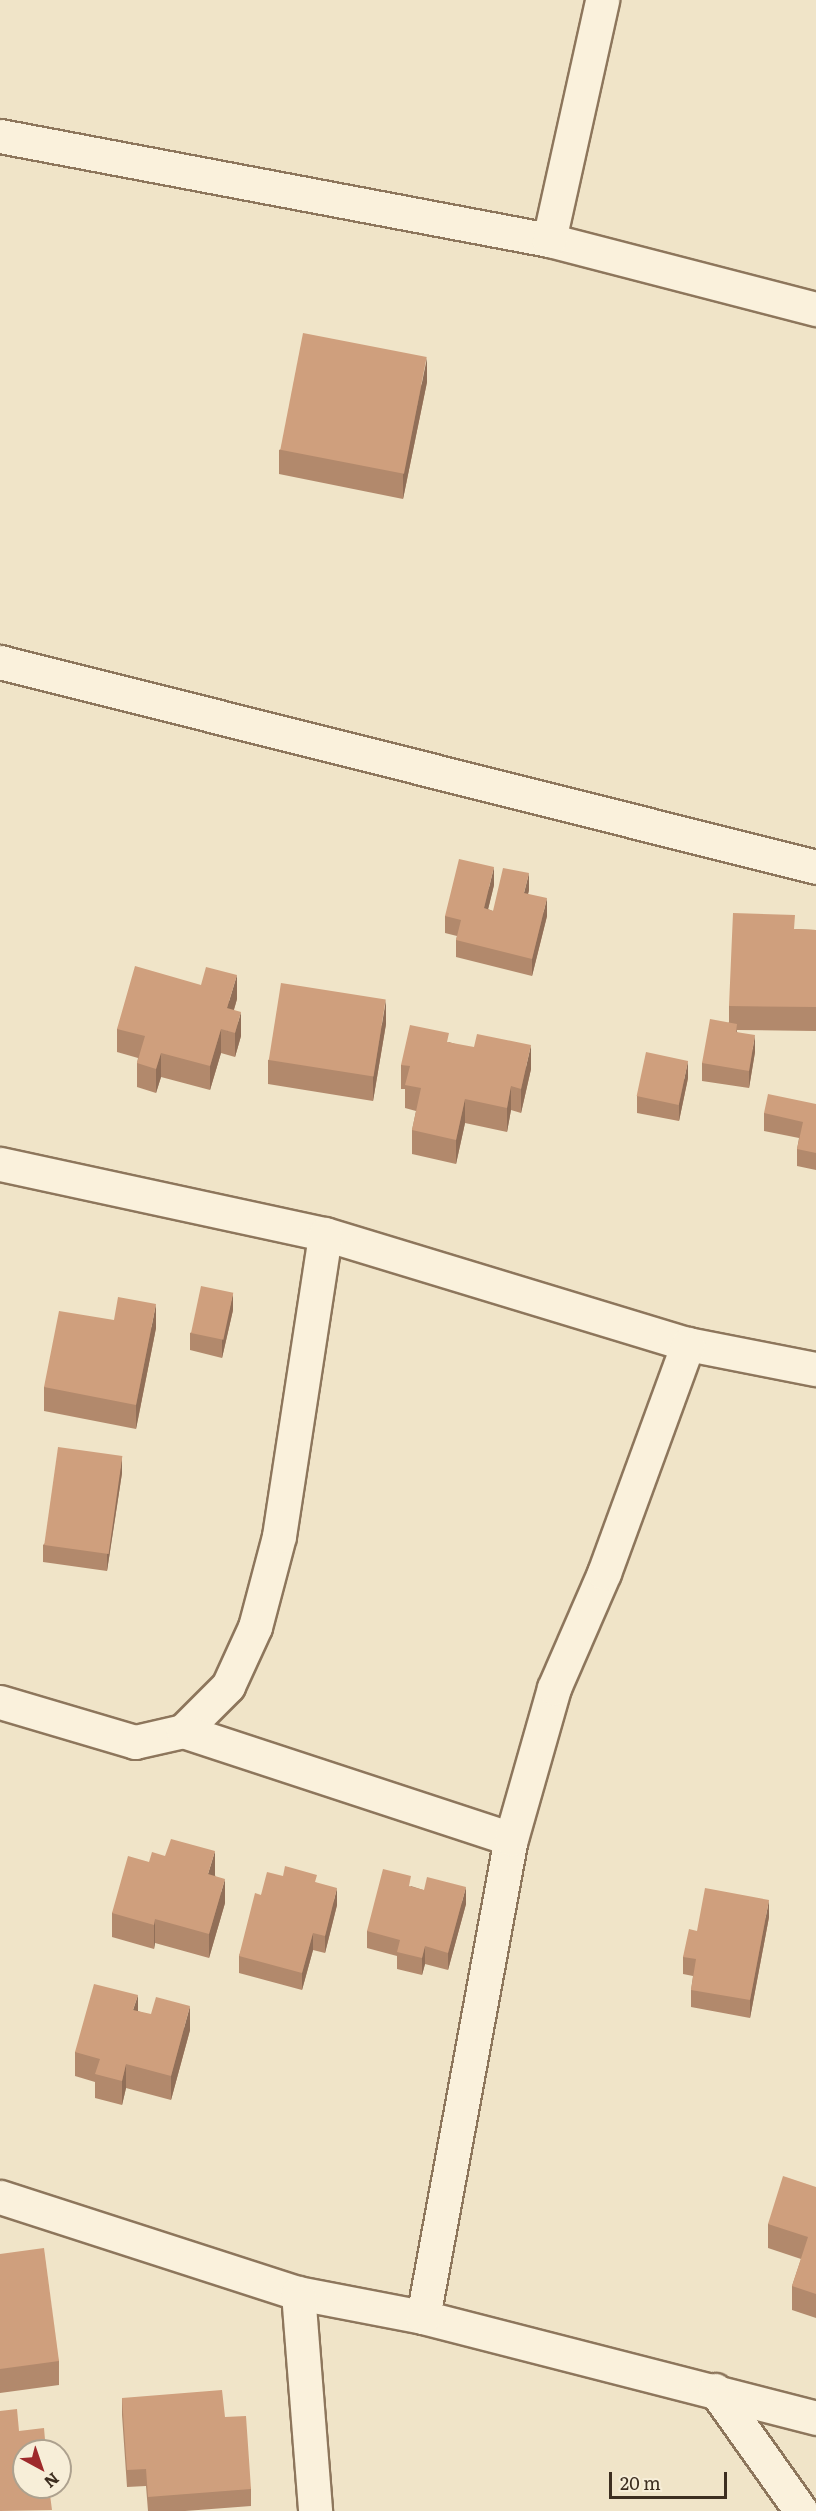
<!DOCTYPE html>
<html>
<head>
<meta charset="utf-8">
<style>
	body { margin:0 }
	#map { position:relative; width:816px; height:2511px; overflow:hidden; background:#f0e4c8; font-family:Literata,serif }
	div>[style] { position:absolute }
	.roads { filter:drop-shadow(2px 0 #8d765c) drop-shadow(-2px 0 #8d765c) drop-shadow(0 2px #8d765c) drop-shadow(0 -2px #8d765c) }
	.minor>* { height:33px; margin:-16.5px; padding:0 16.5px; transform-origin:16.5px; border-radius:16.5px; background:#faf1dc }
	.wall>* { inset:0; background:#b2896c }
	.shaded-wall>* { inset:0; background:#916f58 }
	.building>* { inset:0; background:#cf9f7d; transform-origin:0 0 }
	span { translate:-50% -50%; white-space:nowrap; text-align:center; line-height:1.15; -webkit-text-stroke:4.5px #f7eed8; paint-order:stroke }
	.north { position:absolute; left:12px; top:2439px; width:60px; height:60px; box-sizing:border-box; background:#f7eed8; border:2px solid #ada18e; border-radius:50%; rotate:140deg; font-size:16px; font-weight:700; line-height:24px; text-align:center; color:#3d2e20 }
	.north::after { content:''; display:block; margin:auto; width:21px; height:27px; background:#9e2a2b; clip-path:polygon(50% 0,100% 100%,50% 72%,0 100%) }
	.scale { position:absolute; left:609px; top:2472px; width:118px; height:27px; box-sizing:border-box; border:3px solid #3d2e20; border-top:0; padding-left:8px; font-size:18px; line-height:21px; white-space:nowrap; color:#3d2e20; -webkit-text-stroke:4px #f7eed8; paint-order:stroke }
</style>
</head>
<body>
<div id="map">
	<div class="roads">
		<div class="minor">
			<i style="left:0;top:136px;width:559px;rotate:10.73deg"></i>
			<i style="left:549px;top:240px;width:276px;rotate:14.5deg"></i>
			<i style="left:549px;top:240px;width:246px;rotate:-77.5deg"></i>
			<i style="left:0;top:662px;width:841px;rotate:14.1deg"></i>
			<i style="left:0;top:1164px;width:332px;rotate:12.2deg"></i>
			<i style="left:325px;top:1234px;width:379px;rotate:16.9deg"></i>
			<i style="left:688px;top:1344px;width:130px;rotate:11.1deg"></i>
			<i style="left:0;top:1702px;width:141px;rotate:16.5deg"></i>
			<i style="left:135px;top:1742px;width:49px;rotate:-12.9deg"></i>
			<i style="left:183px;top:1731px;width:64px;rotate:-45deg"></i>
			<i style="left:228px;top:1686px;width:65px;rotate:-65.4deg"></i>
			<i style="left:255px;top:1627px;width:94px;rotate:-75.2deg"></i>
			<i style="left:279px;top:1536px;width:305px;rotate:-81.3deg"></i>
			<i style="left:183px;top:1731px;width:345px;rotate:18.2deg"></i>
			<i style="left:0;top:2197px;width:313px;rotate:17.9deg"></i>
			<i style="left:298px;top:2293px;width:127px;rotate:10.9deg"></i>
			<i style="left:423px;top:2317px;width:406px;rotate:14.4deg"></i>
			<i style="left:298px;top:2293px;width:219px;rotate:85.5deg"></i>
			<i style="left:423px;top:2317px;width:486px;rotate:-79.6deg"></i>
			<i style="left:511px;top:1839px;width:157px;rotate:-74.1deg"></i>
			<i style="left:554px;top:1688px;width:125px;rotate:-66.5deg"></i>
			<i style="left:604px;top:1573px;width:244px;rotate:-69.9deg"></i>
			<i style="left:715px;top:2390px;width:148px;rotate:54.6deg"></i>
		</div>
	</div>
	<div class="wall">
		<i style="clip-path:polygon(427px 382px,403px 499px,279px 474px,279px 450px)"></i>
		<i style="clip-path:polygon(494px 885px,488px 909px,493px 911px,529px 890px,528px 894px,547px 916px,532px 976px,456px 957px,456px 940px,457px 936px,445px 933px,445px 916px)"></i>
		<i style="clip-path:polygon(795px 929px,816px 930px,816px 1031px,737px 1030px,737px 1032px,755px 1052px,749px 1088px,702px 1081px,702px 1063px,729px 1022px,729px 1006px)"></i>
		<i style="clip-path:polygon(237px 999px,234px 1010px,241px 1036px,235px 1057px,221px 1053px,210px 1090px,161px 1077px,156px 1093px,137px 1087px,137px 1063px,138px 1058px,117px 1052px,117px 1029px)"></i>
		<i style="clip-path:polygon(386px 1024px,373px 1101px,268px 1084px,268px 1060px)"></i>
		<i style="clip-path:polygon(449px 1042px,531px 1069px,521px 1113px,511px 1110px,507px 1132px,465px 1123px,456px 1164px,412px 1154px,412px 1130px,416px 1111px,405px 1108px,405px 1089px,401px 1089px,401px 1065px)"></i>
		<i style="clip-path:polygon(688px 1078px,679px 1121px,637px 1113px,637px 1096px)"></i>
		<i style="clip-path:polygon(816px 1104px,816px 1170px,797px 1166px,797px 1149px,799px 1138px,764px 1131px,764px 1113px)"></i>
		<i style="clip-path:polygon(233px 1310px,222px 1358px,190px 1350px,190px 1333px)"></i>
		<i style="clip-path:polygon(114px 1320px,156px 1328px,136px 1429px,44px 1411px,44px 1387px)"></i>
		<i style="clip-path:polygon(122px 1473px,107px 1571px,43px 1562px,43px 1545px)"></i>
		<i style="clip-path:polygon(149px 1862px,215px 1875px,225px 1903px,209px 1958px,155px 1943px,154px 1949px,112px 1937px,112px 1913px)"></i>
		<i style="clip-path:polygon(283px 1876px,317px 1883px,337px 1905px,325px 1953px,313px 1950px,302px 1990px,239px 1973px,239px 1956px,261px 1895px)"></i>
		<i style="clip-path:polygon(411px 1886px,466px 1904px,448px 1970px,425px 1964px,422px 1975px,397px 1969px,397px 1956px,367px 1948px,367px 1931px)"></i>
		<i style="clip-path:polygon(769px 1917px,750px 2018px,691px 2007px,691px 1990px,693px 1976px,683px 1974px,683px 1957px,697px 1931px)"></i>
		<i style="clip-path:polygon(138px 2011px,190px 2030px,171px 2100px,126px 2088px,122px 2105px,95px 2098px,95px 2082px,75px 2076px,75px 2052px)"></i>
		<i style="clip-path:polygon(816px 2187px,816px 2318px,792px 2310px,792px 2286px,801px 2259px,768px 2248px,768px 2224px)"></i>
		<i style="clip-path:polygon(0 2254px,59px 2361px,59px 2385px,0 2393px)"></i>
		<i style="clip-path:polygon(122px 2398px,225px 2417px,251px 2489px,251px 2506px,185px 2511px,148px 2511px,146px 2486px,127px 2487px,122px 2415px)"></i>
	</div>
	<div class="shaded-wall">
		<i style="clip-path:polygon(427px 358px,427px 382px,403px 499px,403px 475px)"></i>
		<i style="clip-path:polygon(494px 867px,494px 885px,484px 926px,484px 908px)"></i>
		<i style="clip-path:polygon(529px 873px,529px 890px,524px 910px,524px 893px)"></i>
		<i style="clip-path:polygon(547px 898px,547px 916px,532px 976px,532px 959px)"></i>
		<i style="clip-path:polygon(237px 975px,237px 999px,227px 1032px,227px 1008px)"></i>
		<i style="clip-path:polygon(386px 1000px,386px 1024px,373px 1101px,373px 1077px)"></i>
		<i style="clip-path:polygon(241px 1012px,241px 1036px,235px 1057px,235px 1033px)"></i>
		<i style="clip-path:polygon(221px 1029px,221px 1053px,210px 1090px,210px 1066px)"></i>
		<i style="clip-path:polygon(755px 1035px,755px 1052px,749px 1088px,749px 1071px)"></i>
		<i style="clip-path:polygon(531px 1045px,531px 1069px,521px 1113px,521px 1089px)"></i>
		<i style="clip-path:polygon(161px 1053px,161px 1077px,156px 1093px,156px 1069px)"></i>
		<i style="clip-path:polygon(688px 1061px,688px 1078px,679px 1121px,679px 1104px)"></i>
		<i style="clip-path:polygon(511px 1086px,511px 1110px,507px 1132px,507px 1108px)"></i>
		<i style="clip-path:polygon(465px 1099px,465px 1123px,456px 1164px,456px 1140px)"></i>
		<i style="clip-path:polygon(233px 1293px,233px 1310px,222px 1358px,222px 1340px)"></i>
		<i style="clip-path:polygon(156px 1304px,156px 1328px,136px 1429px,136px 1405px)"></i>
		<i style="clip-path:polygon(122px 1456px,122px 1473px,107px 1571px,107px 1554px)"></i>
		<i style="clip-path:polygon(215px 1851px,215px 1875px,208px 1898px,208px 1874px)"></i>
		<i style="clip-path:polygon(225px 1879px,225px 1903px,209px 1958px,209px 1934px)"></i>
		<i style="clip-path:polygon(466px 1887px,466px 1904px,448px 1970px,448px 1953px)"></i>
		<i style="clip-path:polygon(337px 1888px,337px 1905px,325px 1953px,325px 1936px)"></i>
		<i style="clip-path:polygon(769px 1900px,769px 1917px,750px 2018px,750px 2000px)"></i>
		<i style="clip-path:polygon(155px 1919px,155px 1943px,154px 1949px,154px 1925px)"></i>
		<i style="clip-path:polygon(313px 1933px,313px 1950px,302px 1990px,302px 1973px)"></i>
		<i style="clip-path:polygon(425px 1946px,425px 1964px,422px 1975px,422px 1958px)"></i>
		<i style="clip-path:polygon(138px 1995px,138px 2019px,133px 2010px)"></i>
		<i style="clip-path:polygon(190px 2006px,190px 2030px,171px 2100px,171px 2076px)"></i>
		<i style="clip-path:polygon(126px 2064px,126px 2088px,122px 2105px,122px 2081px)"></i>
	</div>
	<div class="building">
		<i style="left:303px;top:333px;width:126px;height:119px;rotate:11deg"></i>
		<i style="clip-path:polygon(459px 859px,494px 867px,484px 908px,493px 911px,503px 868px,529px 873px,524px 893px,547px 898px,532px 959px,456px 940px,461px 920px,445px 916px)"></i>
		<i style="clip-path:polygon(733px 913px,795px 915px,794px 929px,816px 930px,816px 1007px,729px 1006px)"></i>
		<i style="clip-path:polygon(135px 966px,201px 985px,206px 967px,237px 975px,227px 1008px,241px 1012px,235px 1033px,221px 1029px,210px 1066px,161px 1053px,156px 1069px,137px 1063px,145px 1036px,117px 1029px)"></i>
		<i style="left:281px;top:983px;width:106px;height:78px;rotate:9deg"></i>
		<i style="clip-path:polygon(710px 1019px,737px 1024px,736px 1032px,755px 1035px,749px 1071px,702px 1063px)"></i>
		<i style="clip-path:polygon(410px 1025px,449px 1033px,447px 1042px,474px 1047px,477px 1034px,531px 1045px,521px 1089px,511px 1086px,507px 1108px,465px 1099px,456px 1140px,412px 1130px,421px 1088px,405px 1085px,410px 1066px,401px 1065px)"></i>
		<i style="left:646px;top:1052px;width:43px;height:45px;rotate:12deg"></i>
		<i style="clip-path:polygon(768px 1094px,816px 1104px,816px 1153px,797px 1149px,803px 1122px,764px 1113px)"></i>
		<i style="left:201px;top:1286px;width:33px;height:48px;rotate:12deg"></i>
		<i style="clip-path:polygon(118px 1297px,156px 1304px,136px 1405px,44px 1387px,59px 1311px,114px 1320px)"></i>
		<i style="left:58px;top:1447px;width:65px;height:99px;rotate:8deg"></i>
		<i style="clip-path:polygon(171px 1839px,215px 1851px,208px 1874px,225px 1879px,209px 1934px,155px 1919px,154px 1925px,112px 1913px,128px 1856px,149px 1862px,152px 1852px,165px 1856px)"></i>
		<i style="clip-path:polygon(285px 1866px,317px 1875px,315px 1882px,337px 1888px,325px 1936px,313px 1933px,302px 1973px,239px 1956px,255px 1893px,261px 1895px,267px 1872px,283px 1876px)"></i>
		<i style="clip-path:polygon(383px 1869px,411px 1876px,409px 1886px,424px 1890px,427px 1877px,466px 1887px,448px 1953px,425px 1946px,422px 1958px,397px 1952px,400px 1940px,367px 1931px)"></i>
		<i style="clip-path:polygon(705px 1888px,769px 1900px,750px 2000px,691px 1990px,696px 1959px,683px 1957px,689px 1929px,697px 1931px)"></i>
		<i style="clip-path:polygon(94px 1984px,138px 1995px,133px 2010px,151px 2014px,156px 1997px,190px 2006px,171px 2076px,126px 2064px,122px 2081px,95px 2074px,100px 2059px,75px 2052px)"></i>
		<i style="clip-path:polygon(783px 2176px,816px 2187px,816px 2294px,792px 2286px,808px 2237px,768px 2224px)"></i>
		<i style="clip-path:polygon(44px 2248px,59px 2361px,0 2369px,0 2254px)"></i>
		<i style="clip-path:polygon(222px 2390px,225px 2417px,246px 2416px,251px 2489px,148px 2497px,146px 2469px,127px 2470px,122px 2398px)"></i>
		<i style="clip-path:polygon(17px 2409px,19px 2431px,44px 2428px,46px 2451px,24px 2451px,24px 2487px,49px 2487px,52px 2510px,0 2511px,0 2411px)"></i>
	</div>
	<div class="north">N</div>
	<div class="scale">20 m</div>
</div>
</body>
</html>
